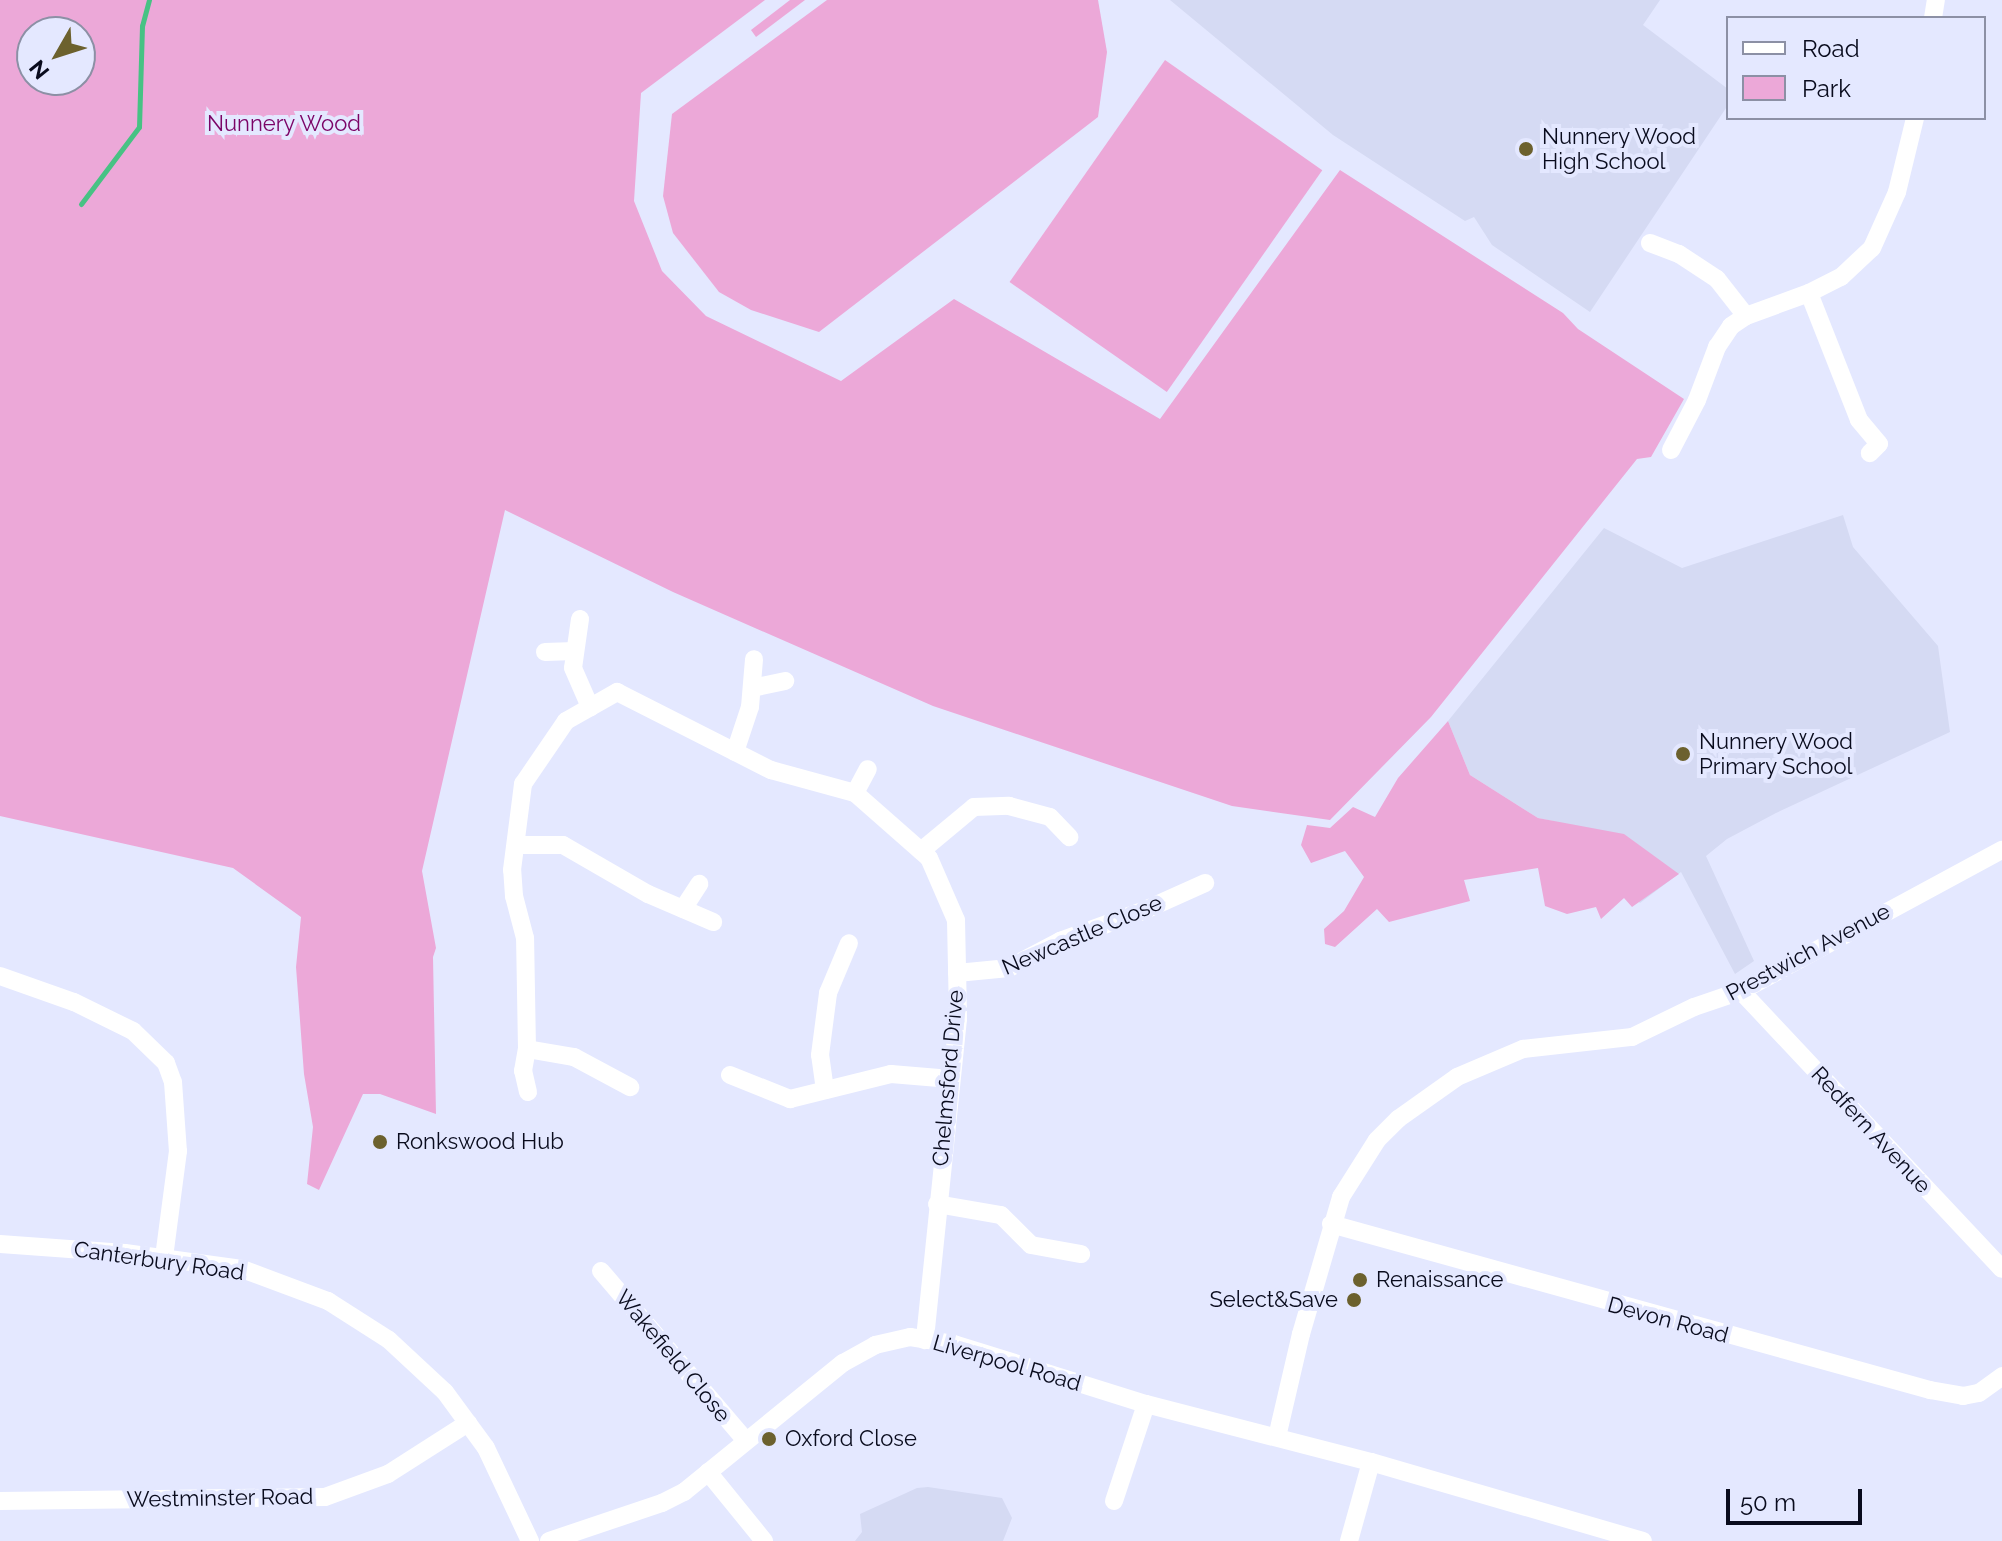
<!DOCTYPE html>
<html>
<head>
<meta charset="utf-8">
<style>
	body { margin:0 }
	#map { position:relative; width:2002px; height:1541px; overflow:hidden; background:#e4e8ff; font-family:Raleway,sans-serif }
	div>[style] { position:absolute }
	.built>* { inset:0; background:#d5daf3 }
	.green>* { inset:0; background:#eca8d8; transform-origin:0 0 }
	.stream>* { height:5px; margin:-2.5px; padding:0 2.5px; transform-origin:2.5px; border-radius:2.5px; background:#47c284 }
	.minor>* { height:18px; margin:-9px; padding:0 9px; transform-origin:9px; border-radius:9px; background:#fff }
	.dots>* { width:22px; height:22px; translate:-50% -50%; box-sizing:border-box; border:4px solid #e4e8ff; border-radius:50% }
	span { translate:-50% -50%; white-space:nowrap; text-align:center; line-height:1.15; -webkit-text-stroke:8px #e4e8ff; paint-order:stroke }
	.park-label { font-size:22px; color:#7b0467 }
	.poi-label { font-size:22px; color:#090b1d }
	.left { translate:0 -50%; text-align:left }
	.right { translate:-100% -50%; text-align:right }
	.street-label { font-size:22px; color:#090b1d }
	.legend { position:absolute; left:1726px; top:16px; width:260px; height:104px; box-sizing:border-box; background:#e4e8ff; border:2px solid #8c90a5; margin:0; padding:10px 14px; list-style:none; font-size:24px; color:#090b1d }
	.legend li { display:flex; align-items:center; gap:16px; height:40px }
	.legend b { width:40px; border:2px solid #8c90a5 }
	.north { position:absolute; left:16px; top:16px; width:80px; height:80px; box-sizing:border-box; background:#e4e8ff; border:2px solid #8c90a5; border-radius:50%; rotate:231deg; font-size:22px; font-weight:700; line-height:32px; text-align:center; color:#090b1d }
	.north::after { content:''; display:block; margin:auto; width:28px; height:36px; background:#6c612e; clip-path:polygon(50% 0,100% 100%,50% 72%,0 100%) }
	.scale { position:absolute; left:1726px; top:1489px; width:136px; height:36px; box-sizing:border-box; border:4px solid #090b1d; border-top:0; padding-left:10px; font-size:24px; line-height:28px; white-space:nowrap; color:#090b1d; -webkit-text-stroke:6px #e4e8ff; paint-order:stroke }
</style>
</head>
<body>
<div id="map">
	<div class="built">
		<i style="clip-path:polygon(1170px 0,1660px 0,1643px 25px,1728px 89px,1728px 105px,1590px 312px,1492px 245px,1474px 217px,1465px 221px,1333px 135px)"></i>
		<i style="clip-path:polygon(1843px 515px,1853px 547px,1938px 646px,1950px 732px,1776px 813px,1727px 839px,1706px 856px,1754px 961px,1735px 974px,1681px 872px,1640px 903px,1553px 821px,1538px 818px,1470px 775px,1448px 721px,1604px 528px,1682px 568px)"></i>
		<i style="clip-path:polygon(928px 1487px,1002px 1498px,1012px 1518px,1003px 1541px,855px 1541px,862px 1532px,860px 1514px,917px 1488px)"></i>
	</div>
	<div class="green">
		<i style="clip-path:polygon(evenodd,0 0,765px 0,641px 93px,634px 201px,662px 271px,706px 316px,841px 381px,954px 299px,1160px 419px,1340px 170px,1563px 313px,1578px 329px,1684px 399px,1651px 457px,1637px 459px,1431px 717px,1330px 820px,1232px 806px,933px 706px,673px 592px,505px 510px,422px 871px,436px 948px,433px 957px,436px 1114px,380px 1094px,363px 1094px,319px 1190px,307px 1184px,313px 1127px,304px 1074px,296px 967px,301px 917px,233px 868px,0 816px,0 0,32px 32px,80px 32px,80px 80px,32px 80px,32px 32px)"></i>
		<i style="clip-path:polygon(790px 0,805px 0,756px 37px,751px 30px)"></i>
		<i style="clip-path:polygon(827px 0,1098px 0,1107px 52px,1098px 117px,819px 332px,751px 310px,719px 292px,673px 233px,663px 196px,672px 114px)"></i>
		<i style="left:1165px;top:60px;width:192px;height:271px;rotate:35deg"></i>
		<i style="clip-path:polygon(1448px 721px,1470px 775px,1538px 818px,1624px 834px,1679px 874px,1632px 907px,1624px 898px,1601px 919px,1596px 907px,1567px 914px,1545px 906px,1538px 868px,1464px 880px,1470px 901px,1389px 922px,1377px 909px,1335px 947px,1325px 944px,1324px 929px,1344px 911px,1364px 877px,1345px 851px,1311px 863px,1301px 845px,1307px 825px,1330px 828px,1353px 807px,1375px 817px,1398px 778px)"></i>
	</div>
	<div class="stream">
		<i style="left:81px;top:204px;width:96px;rotate:-53deg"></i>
		<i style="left:139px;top:127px;width:101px;rotate:-88.3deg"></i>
		<i style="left:142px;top:26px;width:27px;rotate:-75deg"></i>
	</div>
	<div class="minor">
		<i style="left:1933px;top:18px;width:18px;rotate:-81deg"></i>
		<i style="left:1650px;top:243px;width:31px;rotate:21deg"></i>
		<i style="left:1679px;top:254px;width:45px;rotate:33.3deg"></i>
		<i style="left:1717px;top:279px;width:47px;rotate:51.9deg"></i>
		<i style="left:1809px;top:293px;width:136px;rotate:68.5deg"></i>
		<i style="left:1859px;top:420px;width:31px;rotate:50deg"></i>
		<i style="left:1879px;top:444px;width:13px;rotate:135deg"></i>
		<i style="left:1671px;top:450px;width:56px;rotate:-62.5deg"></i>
		<i style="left:1697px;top:400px;width:57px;rotate:-69.3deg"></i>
		<i style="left:1717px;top:347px;width:25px;rotate:-56deg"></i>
		<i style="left:1731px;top:326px;width:18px;rotate:-34deg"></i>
		<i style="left:1746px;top:316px;width:67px;rotate:-20.1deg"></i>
		<i style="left:1809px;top:293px;width:36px;rotate:-27deg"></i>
		<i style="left:1841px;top:277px;width:42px;rotate:-43.1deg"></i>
		<i style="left:1872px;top:248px;width:61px;rotate:-65.9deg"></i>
		<i style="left:1897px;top:192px;width:76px;rotate:-76.3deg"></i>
		<i style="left:580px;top:619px;width:49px;rotate:98.1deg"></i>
		<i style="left:573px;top:668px;width:43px;rotate:66.4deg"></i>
		<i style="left:545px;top:652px;width:30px;rotate:-2deg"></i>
		<i style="left:752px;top:688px;width:34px;rotate:-12deg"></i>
		<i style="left:735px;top:752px;width:47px;rotate:-71.6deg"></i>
		<i style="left:750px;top:707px;width:48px;rotate:-85.2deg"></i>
		<i style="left:855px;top:793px;width:27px;rotate:-62deg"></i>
		<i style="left:516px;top:845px;width:47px"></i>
		<i style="left:563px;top:845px;width:98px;rotate:30deg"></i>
		<i style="left:648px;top:894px;width:71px;rotate:23.3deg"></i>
		<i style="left:921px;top:851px;width:69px;rotate:-39.7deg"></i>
		<i style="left:974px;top:807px;width:35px;rotate:-2deg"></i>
		<i style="left:1009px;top:806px;width:42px;rotate:15deg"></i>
		<i style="left:1050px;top:817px;width:28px;rotate:46deg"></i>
		<i style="left:683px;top:909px;width:30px;rotate:-57deg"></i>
		<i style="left:957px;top:973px;width:52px;rotate:-5.5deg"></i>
		<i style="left:1009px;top:968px;width:58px;rotate:-27.9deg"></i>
		<i style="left:1060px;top:941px;width:90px;rotate:-20deg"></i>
		<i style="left:1145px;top:910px;width:66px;rotate:-24.2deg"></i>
		<i style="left:0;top:976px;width:78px;rotate:19.4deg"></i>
		<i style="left:74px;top:1002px;width:66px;rotate:26.2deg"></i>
		<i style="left:133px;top:1031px;width:46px;rotate:44.1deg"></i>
		<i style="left:166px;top:1063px;width:20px;rotate:70deg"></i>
		<i style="left:173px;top:1082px;width:69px;rotate:85.9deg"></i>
		<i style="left:178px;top:1151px;width:107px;rotate:97.5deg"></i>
		<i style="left:1741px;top:991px;width:381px;rotate:46.8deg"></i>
		<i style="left:527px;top:1049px;width:48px;rotate:9.7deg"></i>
		<i style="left:574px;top:1057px;width:64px;rotate:28.2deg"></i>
		<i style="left:730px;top:1075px;width:65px;rotate:21.8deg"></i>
		<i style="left:790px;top:1099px;width:104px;rotate:-13.9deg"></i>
		<i style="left:891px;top:1074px;width:60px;rotate:4.8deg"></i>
		<i style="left:825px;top:1090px;width:35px;rotate:-98deg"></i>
		<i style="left:820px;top:1055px;width:63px;rotate:-82.6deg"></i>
		<i style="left:828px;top:993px;width:54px;rotate:-67.2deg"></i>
		<i style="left:528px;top:1092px;width:22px;rotate:-103deg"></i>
		<i style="left:523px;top:1071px;width:22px;rotate:-80deg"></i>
		<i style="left:527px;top:1049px;width:111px;rotate:-91deg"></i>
		<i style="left:525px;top:938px;width:43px;rotate:-104.7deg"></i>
		<i style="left:514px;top:896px;width:26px;rotate:-94deg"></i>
		<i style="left:512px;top:870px;width:87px;rotate:-82.7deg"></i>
		<i style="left:523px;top:784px;width:76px;rotate:-55.7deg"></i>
		<i style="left:566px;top:721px;width:59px;rotate:-29.6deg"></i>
		<i style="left:617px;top:692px;width:173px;rotate:26.9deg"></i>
		<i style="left:771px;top:770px;width:87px;rotate:15.3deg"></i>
		<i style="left:855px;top:793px;width:98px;rotate:41.3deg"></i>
		<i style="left:929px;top:858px;width:68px;rotate:66.5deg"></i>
		<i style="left:956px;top:920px;width:99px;rotate:88.8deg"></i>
		<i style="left:958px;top:1019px;width:323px;rotate:95.9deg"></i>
		<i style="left:937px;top:1204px;width:65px;rotate:9.8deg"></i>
		<i style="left:1001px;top:1215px;width:42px;rotate:45deg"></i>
		<i style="left:1031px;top:1245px;width:51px;rotate:10.2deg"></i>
		<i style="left:1331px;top:1224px;width:622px;rotate:15.49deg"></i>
		<i style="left:1930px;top:1390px;width:34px;rotate:10deg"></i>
		<i style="left:1963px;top:1396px;width:16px;rotate:-11deg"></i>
		<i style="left:1979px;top:1393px;width:29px;rotate:-36deg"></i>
		<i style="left:0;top:1244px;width:125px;rotate:4.1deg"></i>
		<i style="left:125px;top:1253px;width:118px;rotate:7.8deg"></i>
		<i style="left:242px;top:1269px;width:92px;rotate:20.4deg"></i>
		<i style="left:328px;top:1301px;width:72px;rotate:32.6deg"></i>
		<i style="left:389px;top:1340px;width:76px;rotate:42.9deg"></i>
		<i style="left:445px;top:1392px;width:69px;rotate:53.8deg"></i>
		<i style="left:486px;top:1448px;width:103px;rotate:64.7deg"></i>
		<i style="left:601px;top:1271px;width:223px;rotate:49.5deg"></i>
		<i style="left:1277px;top:1437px;width:106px;rotate:-76.9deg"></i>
		<i style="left:1301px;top:1334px;width:143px;rotate:-73.7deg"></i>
		<i style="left:1341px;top:1197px;width:67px;rotate:-57.7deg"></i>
		<i style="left:1377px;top:1140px;width:30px;rotate:-45deg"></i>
		<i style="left:1398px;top:1119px;width:72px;rotate:-35.4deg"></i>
		<i style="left:1457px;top:1077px;width:72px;rotate:-23deg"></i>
		<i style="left:1523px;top:1049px;width:110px;rotate:-6.3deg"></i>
		<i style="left:1632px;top:1037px;width:69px;rotate:-25.8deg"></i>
		<i style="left:1694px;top:1007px;width:50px;rotate:-18.8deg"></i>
		<i style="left:1741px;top:991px;width:297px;rotate:-28.4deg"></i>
		<i style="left:708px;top:1472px;width:89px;rotate:50.9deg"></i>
		<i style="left:0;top:1501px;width:325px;rotate:-0.7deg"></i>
		<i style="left:325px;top:1497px;width:67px;rotate:-20.1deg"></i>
		<i style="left:388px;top:1474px;width:95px;rotate:-32.5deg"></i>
		<i style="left:1114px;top:1501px;width:102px;rotate:-71.7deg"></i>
		<i style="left:549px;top:1541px;width:119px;rotate:-18.6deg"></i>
		<i style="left:662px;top:1503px;width:25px;rotate:-27deg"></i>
		<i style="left:684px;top:1492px;width:205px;rotate:-39.1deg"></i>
		<i style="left:843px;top:1363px;width:37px;rotate:-29deg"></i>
		<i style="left:875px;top:1345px;width:36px;rotate:-13deg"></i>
		<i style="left:910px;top:1337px;width:45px;rotate:9deg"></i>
		<i style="left:954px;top:1344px;width:201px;rotate:17.4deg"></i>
		<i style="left:1146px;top:1404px;width:232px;rotate:14.5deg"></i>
		<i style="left:1371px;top:1462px;width:283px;rotate:16.2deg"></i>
		<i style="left:1349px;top:1541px;width:82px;rotate:-74.4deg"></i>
	</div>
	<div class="dots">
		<i style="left:1526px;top:149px;background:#6c612e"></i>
		<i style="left:1683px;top:754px;background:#6c612e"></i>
		<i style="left:380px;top:1142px;background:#6c612e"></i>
		<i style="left:1360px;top:1280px;background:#6c612e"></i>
		<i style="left:1354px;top:1300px;background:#6c612e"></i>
		<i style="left:769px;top:1439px;background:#6c612e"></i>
	</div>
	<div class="park-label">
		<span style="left:284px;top:124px">Nunnery Wood</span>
	</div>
	<div class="poi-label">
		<span class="left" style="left:1542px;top:149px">Nunnery Wood<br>High School</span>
		<span class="left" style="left:1699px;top:754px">Nunnery Wood<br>Primary School</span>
		<span class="left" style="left:396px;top:1142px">Ronkswood Hub</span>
		<span class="left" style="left:1376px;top:1280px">Renaissance</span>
		<span class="right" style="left:1338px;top:1300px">Select&amp;Save</span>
		<span class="left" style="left:785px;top:1439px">Oxford Close</span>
	</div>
	<div class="street-label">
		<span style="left:1082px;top:935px;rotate:-23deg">Newcastle Close</span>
		<span style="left:1808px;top:952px;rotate:-28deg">Prestwich Avenue</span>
		<span style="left:948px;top:1078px;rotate:-85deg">Chelmsford Drive</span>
		<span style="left:1871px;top:1130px;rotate:47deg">Redfern Avenue</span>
		<span style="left:159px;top:1261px;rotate:8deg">Canterbury Road</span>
		<span style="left:1668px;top:1320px;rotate:15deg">Devon Road</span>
		<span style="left:673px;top:1356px;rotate:50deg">Wakefield Close</span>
		<span style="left:1007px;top:1363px;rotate:16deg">Liverpool Road</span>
		<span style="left:220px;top:1498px;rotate:-1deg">Westminster Road</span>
	</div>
	<ul class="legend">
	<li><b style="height:10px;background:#fff"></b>Road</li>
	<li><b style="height:22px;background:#eca8d8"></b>Park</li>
	</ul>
	<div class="north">N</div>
	<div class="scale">50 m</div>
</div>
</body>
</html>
